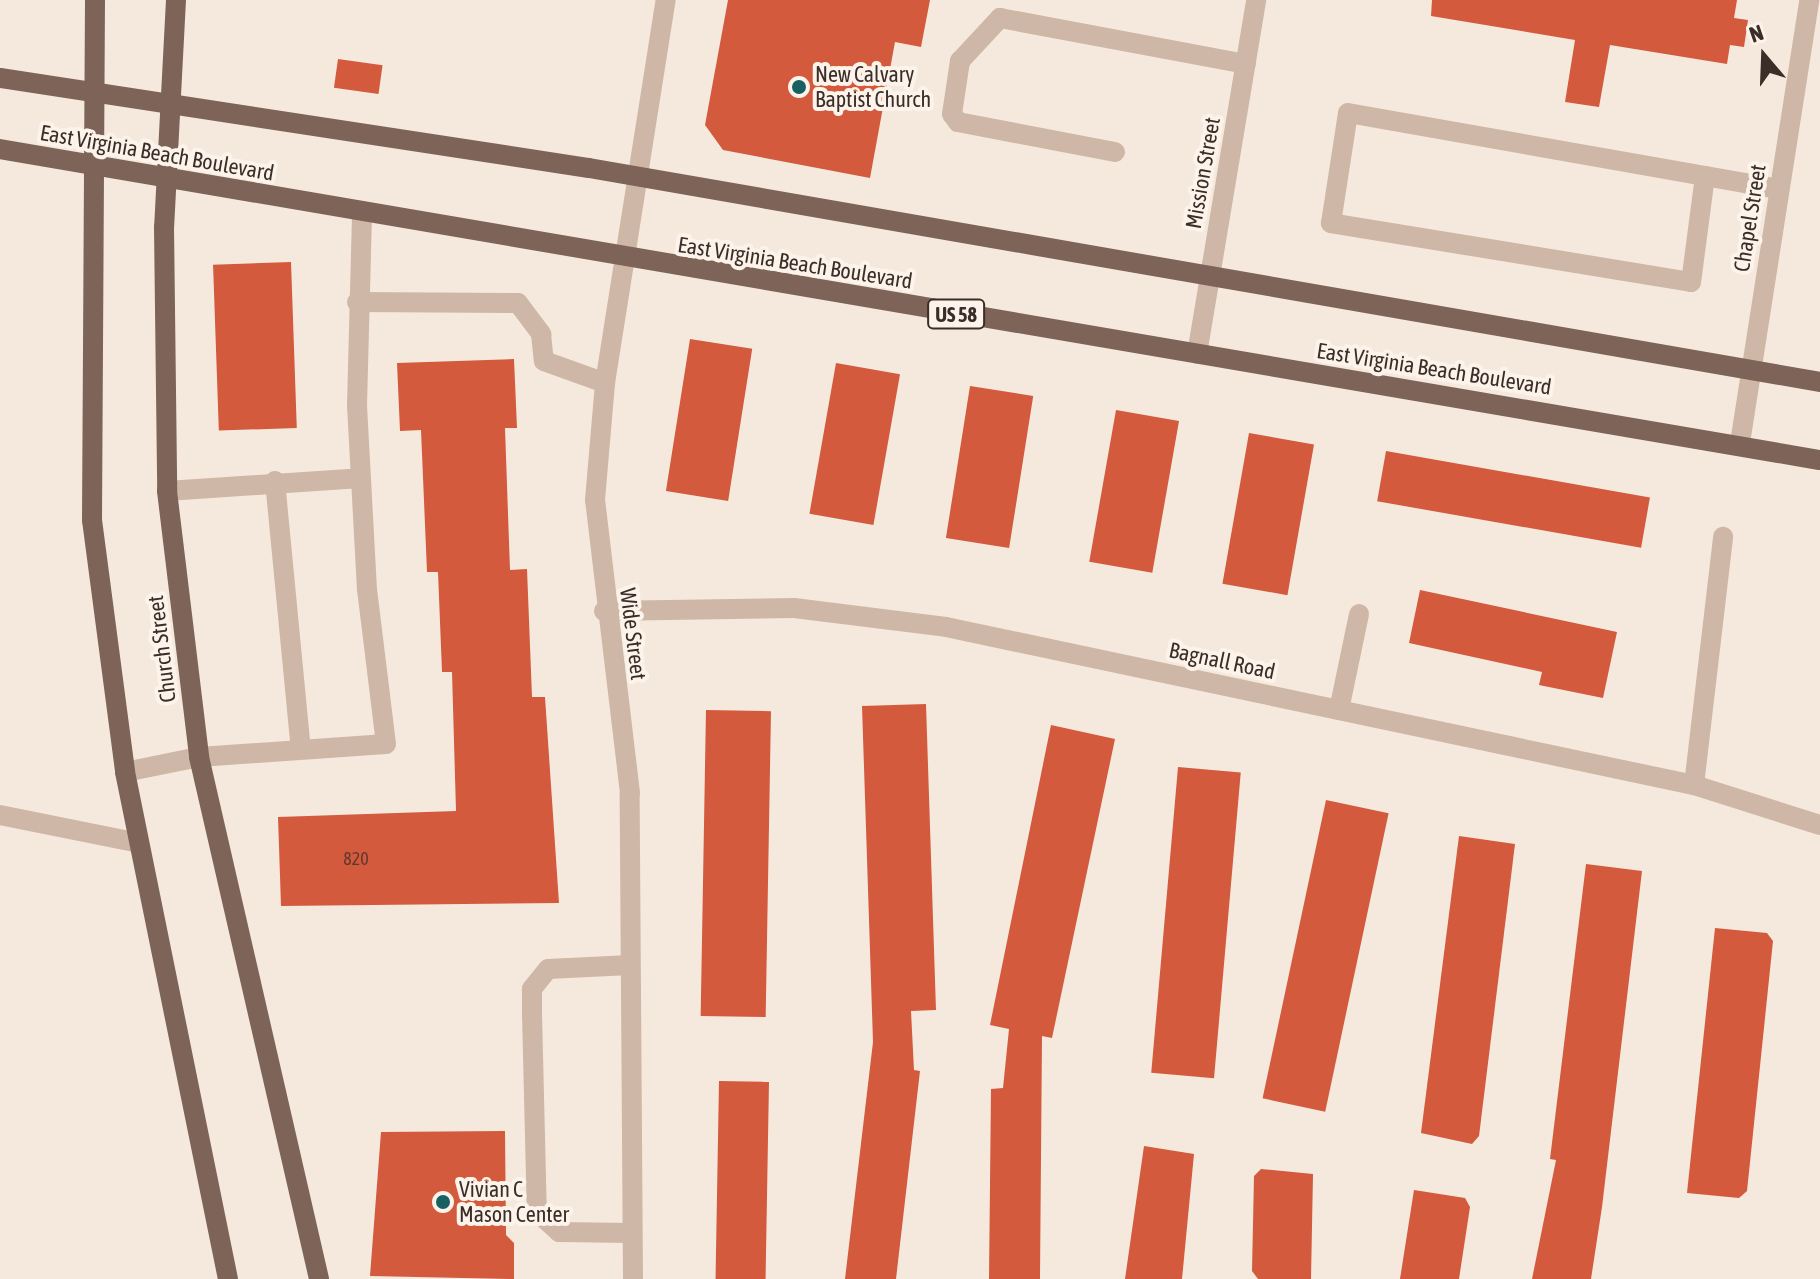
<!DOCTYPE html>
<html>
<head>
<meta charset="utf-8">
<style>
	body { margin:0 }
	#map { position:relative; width:1820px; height:1279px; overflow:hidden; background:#f5e9dd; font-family:"Asap Condensed",sans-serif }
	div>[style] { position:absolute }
	.building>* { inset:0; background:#d35a3d; transform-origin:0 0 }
	.minor>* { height:20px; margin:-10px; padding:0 10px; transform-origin:10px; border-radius:10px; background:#cfb7a7 }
	.major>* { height:20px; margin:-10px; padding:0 10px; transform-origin:10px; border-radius:10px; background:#7e6358 }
	.dots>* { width:22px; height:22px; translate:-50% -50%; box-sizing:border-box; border:4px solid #fcf3ea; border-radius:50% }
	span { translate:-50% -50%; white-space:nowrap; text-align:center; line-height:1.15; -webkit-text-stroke:8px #fcf3ea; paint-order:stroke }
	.number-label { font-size:18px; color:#61382d }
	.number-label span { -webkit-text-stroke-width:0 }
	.shield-label span { padding:2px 6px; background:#fcf3ea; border:2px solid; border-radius:6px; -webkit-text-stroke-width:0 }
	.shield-label { font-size:20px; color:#3b2d28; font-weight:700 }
	.poi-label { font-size:22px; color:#3b2d28 }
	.left { translate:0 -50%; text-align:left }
	.street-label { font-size:22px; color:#3b2d28 }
	.north { position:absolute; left:1724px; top:16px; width:80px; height:80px; -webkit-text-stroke:6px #fcf3ea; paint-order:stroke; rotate:341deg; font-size:22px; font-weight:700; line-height:32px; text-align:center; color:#3b2d28 }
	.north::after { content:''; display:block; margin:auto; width:28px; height:36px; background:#3b2d28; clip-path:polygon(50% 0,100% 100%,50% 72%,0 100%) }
</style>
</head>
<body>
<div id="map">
	<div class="building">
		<i style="clip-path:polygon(728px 0,930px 0,921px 47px,895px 42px,870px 178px,723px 150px,705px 125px)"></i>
		<i style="clip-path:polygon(1432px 0,1737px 0,1734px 18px,1748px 20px,1744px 47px,1730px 45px,1727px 64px,1610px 45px,1599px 107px,1565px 102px,1575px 40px,1431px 16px)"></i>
		<i style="left:338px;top:59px;width:45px;height:29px;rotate:8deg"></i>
		<i style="left:291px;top:262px;width:166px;height:78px;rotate:88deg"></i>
		<i style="left:690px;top:339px;width:63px;height:154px;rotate:9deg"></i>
		<i style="clip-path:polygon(514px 359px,517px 428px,505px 428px,510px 570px,527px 569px,532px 697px,545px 697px,559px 903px,281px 906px,278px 817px,456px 811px,452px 672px,442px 672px,438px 572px,427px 572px,421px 430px,400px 431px,397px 363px)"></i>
		<i style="left:836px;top:363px;width:65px;height:153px;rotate:10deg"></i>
		<i style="left:970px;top:386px;width:64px;height:154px;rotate:9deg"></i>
		<i style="left:1116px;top:410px;width:64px;height:154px;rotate:10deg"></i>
		<i style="left:1249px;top:433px;width:66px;height:153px;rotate:10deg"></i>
		<i style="left:1386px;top:451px;width:268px;height:51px;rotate:10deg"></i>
		<i style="clip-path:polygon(1420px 590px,1617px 632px,1603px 698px,1539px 685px,1542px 672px,1409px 643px)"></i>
		<i style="clip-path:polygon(926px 704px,936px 1010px,911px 1011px,914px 1070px,920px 1071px,896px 1279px,845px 1279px,873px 1042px,862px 706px)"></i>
		<i style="left:706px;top:710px;width:65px;height:306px;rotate:1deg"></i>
		<i style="clip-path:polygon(1051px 725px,1115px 739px,1052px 1038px,1042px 1036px,1040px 1279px,989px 1279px,991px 1089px,1003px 1088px,1009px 1029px,990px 1025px)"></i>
		<i style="left:1178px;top:767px;width:63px;height:307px;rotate:5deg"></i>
		<i style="left:1326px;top:800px;width:64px;height:305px;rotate:12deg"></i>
		<i style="clip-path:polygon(1459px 836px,1515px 844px,1479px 1136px,1472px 1144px,1421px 1133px)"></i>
		<i style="clip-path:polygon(1586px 864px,1642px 871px,1602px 1207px,1591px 1279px,1532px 1279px,1556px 1160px,1550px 1159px)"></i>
		<i style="clip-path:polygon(1715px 928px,1767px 933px,1773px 941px,1747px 1191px,1739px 1198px,1687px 1193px)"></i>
		<i style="left:719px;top:1081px;width:50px;height:198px;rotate:1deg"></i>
		<i style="clip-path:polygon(505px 1131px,506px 1235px,514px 1243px,514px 1279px,370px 1276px,381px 1132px)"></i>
		<i style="clip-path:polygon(1144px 1146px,1194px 1154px,1182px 1279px,1125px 1279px)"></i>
		<i style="clip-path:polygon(1261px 1169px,1313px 1174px,1311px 1279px,1258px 1279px,1252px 1271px,1254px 1176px)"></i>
		<i style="clip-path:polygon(1414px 1190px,1465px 1198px,1470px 1207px,1459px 1279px,1400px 1279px)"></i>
	</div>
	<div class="minor">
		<i style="left:1115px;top:152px;width:160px;rotate:-169.2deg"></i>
		<i style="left:958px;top:122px;width:10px;rotate:-127deg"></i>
		<i style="left:952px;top:114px;width:54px;rotate:-81.4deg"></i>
		<i style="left:960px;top:61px;width:59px;rotate:-47.1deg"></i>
		<i style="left:1000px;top:18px;width:250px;rotate:10.6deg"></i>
		<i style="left:1705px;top:176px;width:107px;rotate:97.5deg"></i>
		<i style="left:1691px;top:282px;width:365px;rotate:-170.7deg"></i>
		<i style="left:1331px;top:223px;width:111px;rotate:-81.2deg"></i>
		<i style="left:1348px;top:113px;width:438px;rotate:10deg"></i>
		<i style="left:357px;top:302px;width:161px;rotate:0.4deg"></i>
		<i style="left:518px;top:303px;width:39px;rotate:53deg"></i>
		<i style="left:541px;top:334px;width:27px;rotate:84deg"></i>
		<i style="left:544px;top:361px;width:65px;rotate:19.8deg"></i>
		<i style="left:1197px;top:354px;width:359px;rotate:-80.5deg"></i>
		<i style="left:1740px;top:443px;width:448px;rotate:-81.1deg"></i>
		<i style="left:275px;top:481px;width:269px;rotate:84.5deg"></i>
		<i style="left:167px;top:491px;width:194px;rotate:-3.8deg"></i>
		<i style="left:604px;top:611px;width:190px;rotate:-0.9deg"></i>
		<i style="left:794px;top:608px;width:153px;rotate:7.1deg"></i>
		<i style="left:946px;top:627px;width:765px;rotate:11.93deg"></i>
		<i style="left:1694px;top:785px;width:132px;rotate:17.6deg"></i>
		<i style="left:1339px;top:710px;width:98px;rotate:-78.2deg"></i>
		<i style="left:125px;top:772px;width:76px;rotate:-11.5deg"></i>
		<i style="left:199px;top:757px;width:187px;rotate:-4deg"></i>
		<i style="left:386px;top:744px;width:155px;rotate:-97deg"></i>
		<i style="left:367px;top:590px;width:184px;rotate:-93.1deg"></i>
		<i style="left:357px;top:406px;width:191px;rotate:-88.5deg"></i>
		<i style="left:1694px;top:785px;width:250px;rotate:-83.3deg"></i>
		<i style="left:0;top:815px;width:142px;rotate:11.4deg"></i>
		<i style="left:630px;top:965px;width:82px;rotate:177.2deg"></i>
		<i style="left:548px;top:969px;width:26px;rotate:129deg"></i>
		<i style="left:532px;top:989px;width:25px;rotate:90deg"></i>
		<i style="left:532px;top:1014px;width:198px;rotate:88.6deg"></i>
		<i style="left:537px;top:1212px;width:30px;rotate:42deg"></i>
		<i style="left:559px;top:1232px;width:72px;rotate:0.8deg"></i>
		<i style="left:633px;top:1279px;width:486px;rotate:-90.4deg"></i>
		<i style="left:630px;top:793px;width:295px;rotate:-96.8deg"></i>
		<i style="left:595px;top:500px;width:117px;rotate:-85.1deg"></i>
		<i style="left:605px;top:383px;width:388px;rotate:-81deg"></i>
	</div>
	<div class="major">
		<i style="left:95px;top:0;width:520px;rotate:90.33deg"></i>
		<i style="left:92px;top:520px;width:254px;rotate:82.5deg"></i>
		<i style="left:125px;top:772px;width:517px;rotate:78.52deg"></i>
		<i style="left:176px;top:0;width:227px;rotate:93deg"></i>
		<i style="left:164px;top:227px;width:264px;rotate:89.3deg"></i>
		<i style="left:167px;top:491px;width:268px;rotate:83.1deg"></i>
		<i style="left:199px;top:757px;width:536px;rotate:77.05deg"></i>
		<i style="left:0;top:78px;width:596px;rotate:8.69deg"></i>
		<i style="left:589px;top:168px;width:1249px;rotate:9.86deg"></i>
		<i style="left:0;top:149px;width:1846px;rotate:9.7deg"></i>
	</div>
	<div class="dots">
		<i style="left:799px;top:87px;background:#186061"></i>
		<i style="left:443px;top:1202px;background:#186061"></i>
	</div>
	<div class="number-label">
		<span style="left:356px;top:859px">820</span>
	</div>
	<div class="shield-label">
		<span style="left:956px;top:314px">US 58</span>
	</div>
	<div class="poi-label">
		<span class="left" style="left:815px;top:87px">New Calvary<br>Baptist Church</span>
		<span class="left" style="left:459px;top:1202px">Vivian C<br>Mason Center</span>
	</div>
	<div class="street-label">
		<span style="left:157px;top:153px;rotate:10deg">East Virginia Beach Boulevard</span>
		<span style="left:1203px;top:173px;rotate:-80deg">Mission Street</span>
		<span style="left:1750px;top:218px;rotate:-81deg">Chapel Street</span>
		<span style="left:795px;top:263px;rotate:9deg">East Virginia Beach Boulevard</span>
		<span style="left:1434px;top:369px;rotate:9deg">East Virginia Beach Boulevard</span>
		<span style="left:633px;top:634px;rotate:83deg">Wide Street</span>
		<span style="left:162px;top:649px;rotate:-97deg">Church Street</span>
		<span style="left:1222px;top:661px;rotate:12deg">Bagnall Road</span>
	</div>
	<div class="north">N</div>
</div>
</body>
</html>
